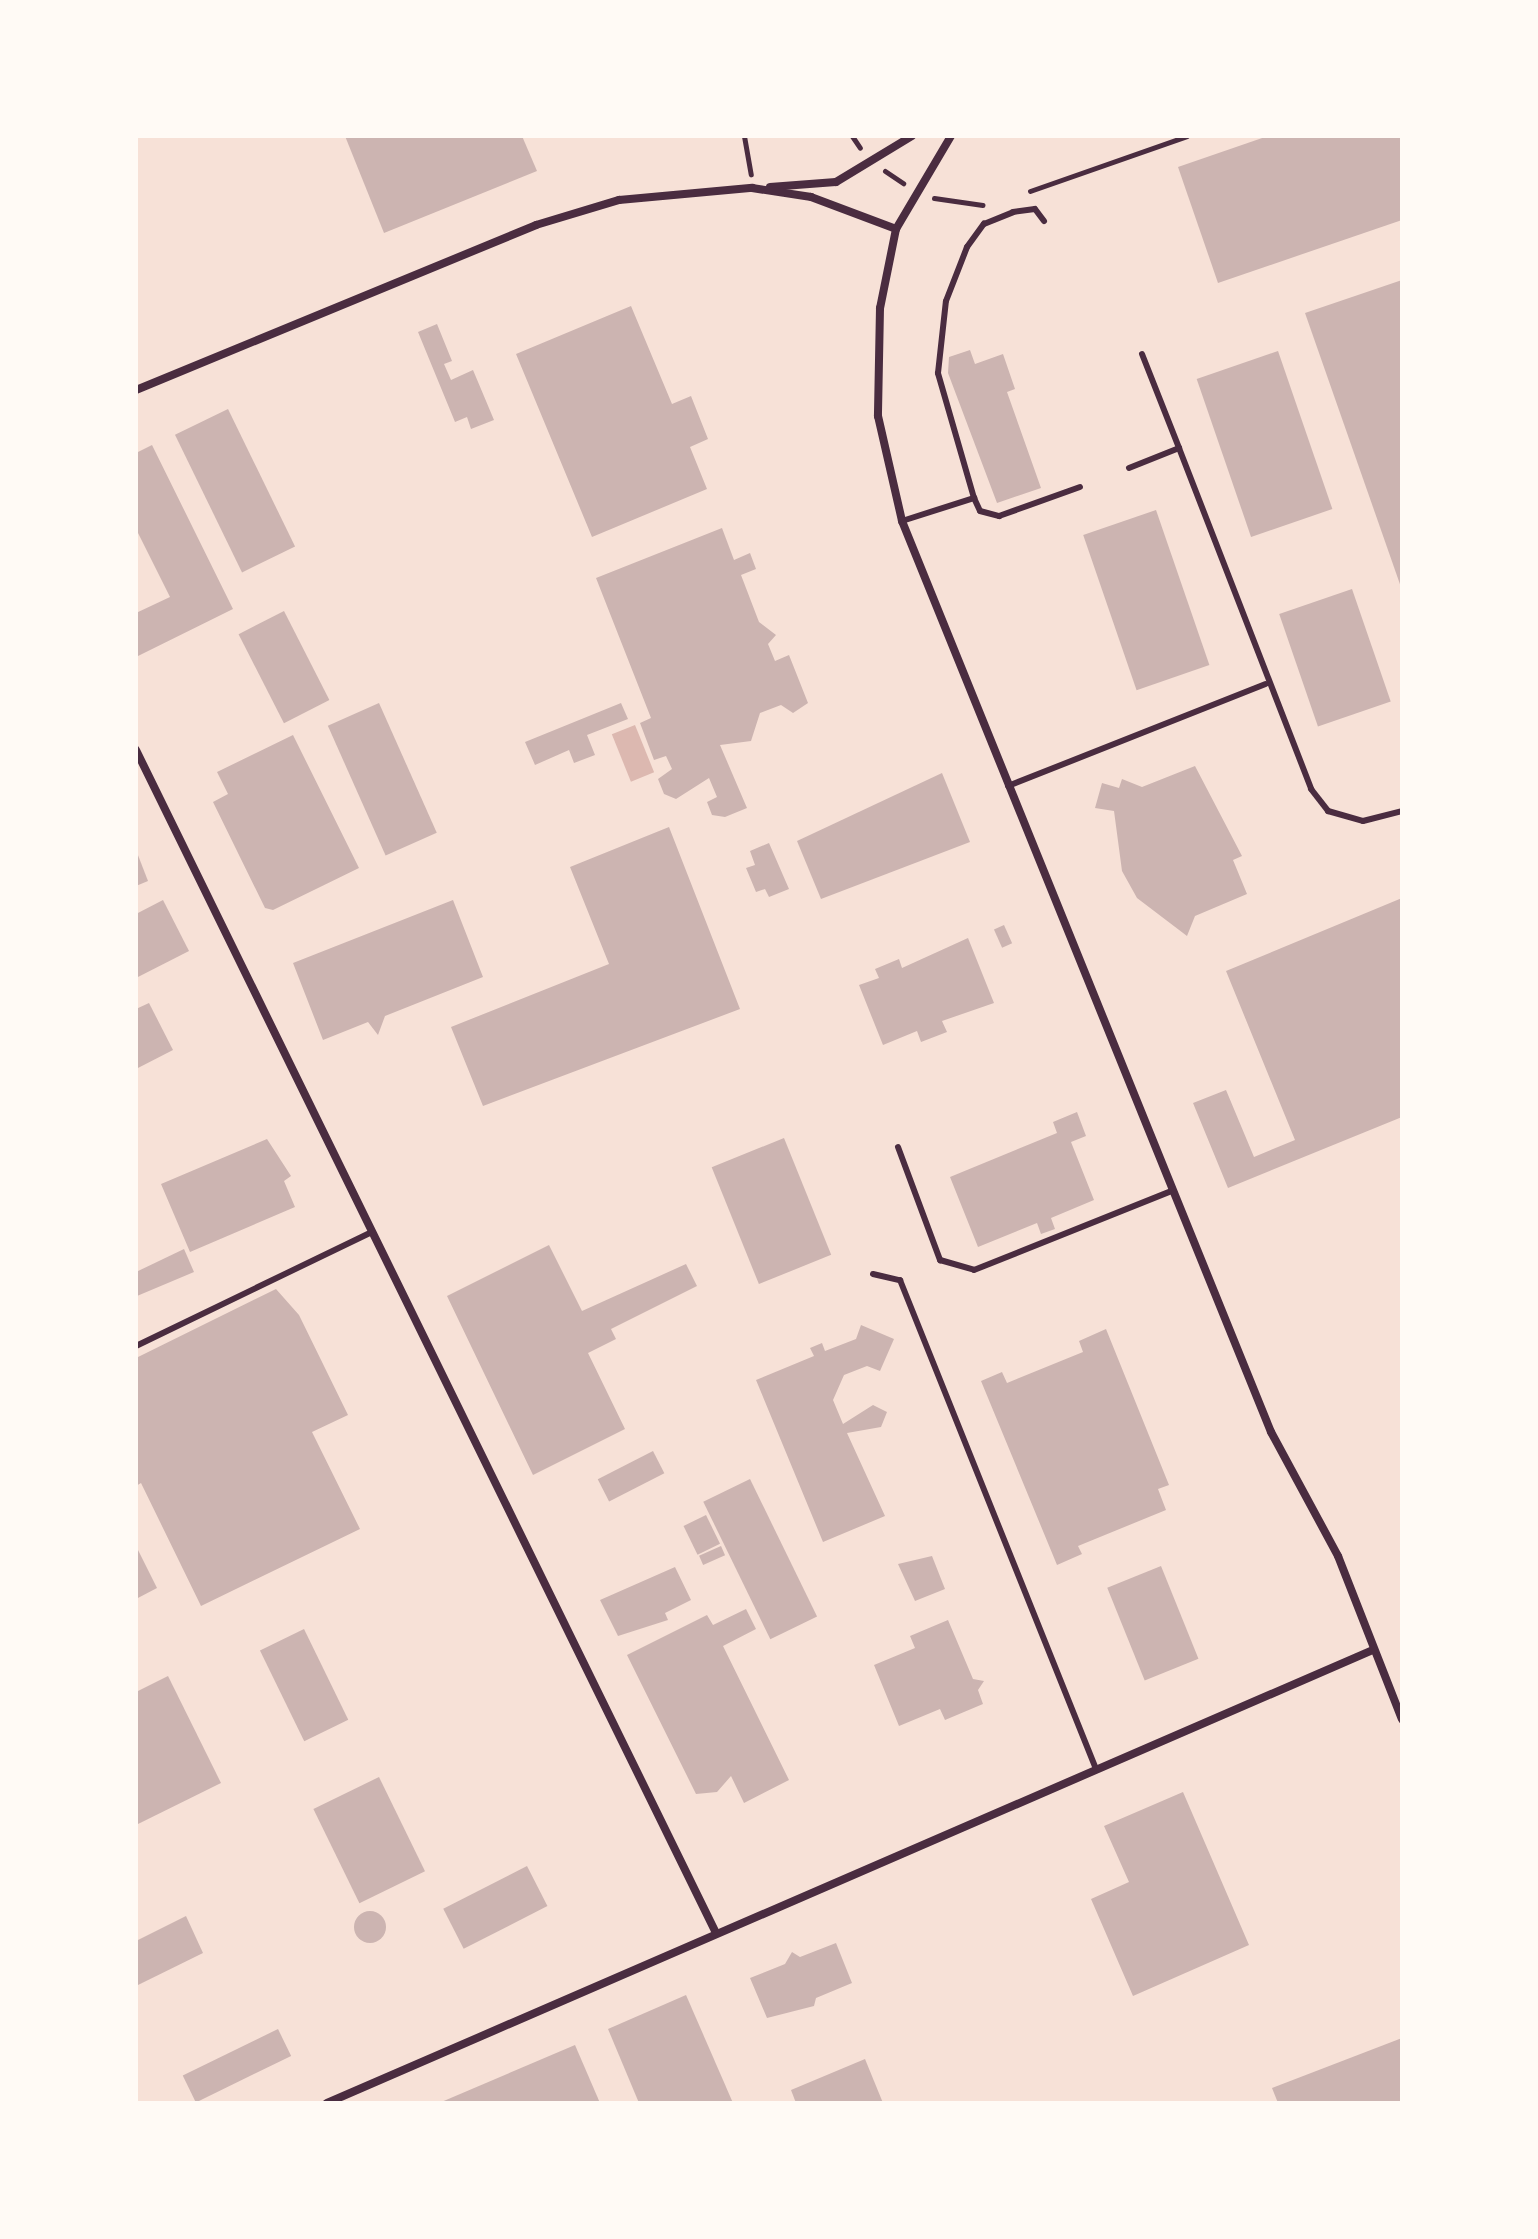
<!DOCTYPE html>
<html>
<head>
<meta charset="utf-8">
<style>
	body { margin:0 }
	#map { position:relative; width:1538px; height:2239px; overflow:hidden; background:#f7e1d7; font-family:"Work Sans",sans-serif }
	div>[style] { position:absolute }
	.water>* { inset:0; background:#dcb8b0; transform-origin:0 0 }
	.building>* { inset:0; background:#ccb4b1; transform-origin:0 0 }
	.round { border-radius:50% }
	.path>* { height:5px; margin:-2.5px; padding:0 2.5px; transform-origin:2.5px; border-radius:2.5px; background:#4a2c40 }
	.service>* { height:6px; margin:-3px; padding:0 3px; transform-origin:3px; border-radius:3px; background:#4a2c40 }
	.minor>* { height:8px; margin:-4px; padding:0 4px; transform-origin:4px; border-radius:4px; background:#4a2c40 }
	span { translate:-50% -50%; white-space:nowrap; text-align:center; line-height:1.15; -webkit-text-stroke:8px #fffaf5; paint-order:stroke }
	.frame { position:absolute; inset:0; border:138px solid #fffaf5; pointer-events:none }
</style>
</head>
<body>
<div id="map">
	<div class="water">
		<i style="left:635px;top:725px;width:51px;height:25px;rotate:68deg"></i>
	</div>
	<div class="building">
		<i style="clip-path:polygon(345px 136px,522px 136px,537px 171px,384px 233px)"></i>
		<i style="clip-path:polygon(1268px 136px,1402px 136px,1402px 220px,1218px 283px,1178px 167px)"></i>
		<i style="clip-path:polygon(1402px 280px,1402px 590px,1305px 313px)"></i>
		<i style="clip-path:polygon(631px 306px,672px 404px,691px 396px,708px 439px,690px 447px,707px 489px,592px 537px,516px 354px)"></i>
		<i style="clip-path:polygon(437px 324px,452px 361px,444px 364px,451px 380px,473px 370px,494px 420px,471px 429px,467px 417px,455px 422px,418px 332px)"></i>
		<i style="clip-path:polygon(970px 350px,975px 364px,1003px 354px,1015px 389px,1007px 392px,1041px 488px,997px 503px,948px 373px,949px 357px)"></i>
		<i style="left:1278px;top:351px;width:167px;height:86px;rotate:71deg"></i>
		<i style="left:228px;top:409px;width:153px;height:59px;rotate:64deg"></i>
		<i style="clip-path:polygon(152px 445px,233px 609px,136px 657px,136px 613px,170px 597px,136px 529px,136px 453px)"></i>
		<i style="left:1156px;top:510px;width:164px;height:77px;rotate:71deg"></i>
		<i style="clip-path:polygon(722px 528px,734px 560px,750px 553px,756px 569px,741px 575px,759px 622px,776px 635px,768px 644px,775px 661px,789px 655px,808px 703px,793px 713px,781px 705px,760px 713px,751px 741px,720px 745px,747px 808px,725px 817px,712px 815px,707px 802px,717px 797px,709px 778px,676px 799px,664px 794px,658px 779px,672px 769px,666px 756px,654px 760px,640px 723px,651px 718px,596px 578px)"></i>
		<i style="left:1352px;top:589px;width:119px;height:77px;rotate:71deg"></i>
		<i style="left:284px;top:611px;width:100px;height:51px;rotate:63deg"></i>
		<i style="left:379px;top:703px;width:142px;height:56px;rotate:66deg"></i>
		<i style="clip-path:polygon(621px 703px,628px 719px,587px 735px,595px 755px,574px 763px,569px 750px,535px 765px,525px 742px)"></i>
		<i style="clip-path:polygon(293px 735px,359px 868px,273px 910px,265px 908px,213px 802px,228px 794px,217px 772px)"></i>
		<i style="clip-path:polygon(1195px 766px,1242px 856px,1233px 860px,1247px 894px,1195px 916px,1187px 936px,1137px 898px,1122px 871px,1114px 811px,1095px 808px,1102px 783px,1119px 788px,1122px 779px,1142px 787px)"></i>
		<i style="clip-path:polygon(942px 773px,970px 842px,821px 899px,797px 841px)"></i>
		<i style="clip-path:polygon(669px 827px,740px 1009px,483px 1106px,451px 1027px,609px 964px,570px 867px)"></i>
		<i style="clip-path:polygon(769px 843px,789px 889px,769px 897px,765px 889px,756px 892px,746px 868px,755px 865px,750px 851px)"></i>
		<i style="clip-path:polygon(136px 850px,148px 881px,136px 886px)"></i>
		<i style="clip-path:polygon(1402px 898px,1402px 1117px,1228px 1188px,1193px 1103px,1226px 1090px,1254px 1157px,1295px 1140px,1226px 971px)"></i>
		<i style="clip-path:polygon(163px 900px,189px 951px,136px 978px,136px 914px)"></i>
		<i style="clip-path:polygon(453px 900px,483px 977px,385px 1016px,378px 1035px,368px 1022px,323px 1040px,293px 963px)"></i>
		<i style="left:1004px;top:925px;width:20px;height:11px;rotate:66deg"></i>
		<i style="clip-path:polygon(968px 938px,994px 1003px,942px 1021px,947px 1032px,921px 1042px,917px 1031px,883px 1045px,859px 985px,879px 978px,875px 969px,899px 959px,902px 968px)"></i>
		<i style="clip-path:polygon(149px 1003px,173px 1050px,136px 1069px,136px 1009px)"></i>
		<i style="clip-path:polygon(1077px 1112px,1086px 1136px,1071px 1142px,1094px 1200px,1051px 1218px,1055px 1229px,1041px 1234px,1037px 1223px,978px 1247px,950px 1177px,1057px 1133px,1053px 1122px)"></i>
		<i style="left:784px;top:1138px;width:126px;height:78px;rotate:68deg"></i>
		<i style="clip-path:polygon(267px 1139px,291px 1176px,284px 1181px,295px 1207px,190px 1252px,161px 1184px)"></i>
		<i style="clip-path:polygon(549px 1245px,582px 1311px,686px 1264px,697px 1286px,611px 1329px,616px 1339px,588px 1353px,625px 1429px,533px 1475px,447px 1296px)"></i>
		<i style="clip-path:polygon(184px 1249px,194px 1272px,137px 1296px,136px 1272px)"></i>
		<i style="clip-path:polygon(276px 1289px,299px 1315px,348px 1415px,312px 1432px,360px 1529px,201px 1606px,141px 1483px,136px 1486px,136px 1358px)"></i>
		<i style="clip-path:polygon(861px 1325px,894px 1339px,880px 1371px,867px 1366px,844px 1375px,833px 1400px,843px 1424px,873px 1405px,887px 1412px,881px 1427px,847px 1433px,885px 1516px,823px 1542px,756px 1380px,814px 1356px,810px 1348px,822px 1343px,825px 1351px,856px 1339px)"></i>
		<i style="clip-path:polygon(1106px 1329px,1169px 1485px,1158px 1489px,1166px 1510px,1078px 1546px,1082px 1554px,1057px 1565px,981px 1381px,1002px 1372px,1007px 1383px,1083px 1352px,1079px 1341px)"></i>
		<i style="left:653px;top:1451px;width:25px;height:62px;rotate:63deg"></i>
		<i style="left:750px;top:1479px;width:153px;height:52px;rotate:64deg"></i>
		<i style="left:706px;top:1515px;width:32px;height:25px;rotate:64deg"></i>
		<i style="clip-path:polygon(136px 1546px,157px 1588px,136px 1599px)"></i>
		<i style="left:721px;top:1546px;width:10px;height:24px;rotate:66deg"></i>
		<i style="clip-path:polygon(932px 1556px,945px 1589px,915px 1601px,898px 1564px)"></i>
		<i style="left:1161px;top:1566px;width:100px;height:58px;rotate:68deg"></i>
		<i style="clip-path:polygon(675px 1567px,691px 1600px,665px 1613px,668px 1620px,618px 1636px,600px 1600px)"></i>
		<i style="clip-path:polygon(746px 1609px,756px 1629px,723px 1646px,789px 1780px,744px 1803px,731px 1776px,717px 1792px,696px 1794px,627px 1655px,707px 1615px,713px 1625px)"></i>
		<i style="clip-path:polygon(948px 1620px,973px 1679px,984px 1681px,978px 1690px,983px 1704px,945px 1720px,940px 1709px,899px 1726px,874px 1665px,915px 1648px,910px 1636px)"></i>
		<i style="left:304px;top:1629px;width:101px;height:49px;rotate:64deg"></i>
		<i style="clip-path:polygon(168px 1676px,221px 1783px,136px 1825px,136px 1692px)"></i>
		<i style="left:379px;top:1777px;width:105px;height:73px;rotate:64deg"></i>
		<i style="clip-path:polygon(1183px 1792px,1249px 1945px,1133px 1996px,1091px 1899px,1129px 1882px,1104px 1826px)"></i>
		<i style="left:527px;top:1866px;width:45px;height:94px;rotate:63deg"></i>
		<i class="round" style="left:354px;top:1911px;width:32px;height:32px"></i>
		<i style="clip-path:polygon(186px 1916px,203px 1953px,136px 1986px,136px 1941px)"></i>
		<i style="clip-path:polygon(836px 1943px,852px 1983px,816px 1998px,814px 2006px,767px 2018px,750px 1978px,785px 1964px,792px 1952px,800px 1957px)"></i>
		<i style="clip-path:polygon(686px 1995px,733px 2103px,639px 2103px,608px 2029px)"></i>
		<i style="left:278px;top:2029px;width:30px;height:106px;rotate:64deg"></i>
		<i style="clip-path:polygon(1402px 2038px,1402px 2103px,1278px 2103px,1272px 2088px)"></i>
		<i style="clip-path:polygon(575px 2045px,600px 2103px,439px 2103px)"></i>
		<i style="clip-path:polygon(865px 2059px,883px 2103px,796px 2103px,791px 2090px)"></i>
	</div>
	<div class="path">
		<i style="left:744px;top:136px;width:39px;rotate:80deg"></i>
		<i style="left:852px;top:136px;width:14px;rotate:56deg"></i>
		<i style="left:885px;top:171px;width:22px;rotate:34deg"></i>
		<i style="left:1030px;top:191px;width:166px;rotate:-19.3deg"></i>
		<i style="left:934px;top:198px;width:49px;rotate:8.3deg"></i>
	</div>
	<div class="service">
		<i style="left:1142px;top:354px;width:101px;rotate:68.5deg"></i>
		<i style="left:1129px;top:468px;width:54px;rotate:-21.8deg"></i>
		<i style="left:1179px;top:448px;width:366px;rotate:68.8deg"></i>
		<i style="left:1311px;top:789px;width:28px;rotate:52deg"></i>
		<i style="left:1328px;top:811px;width:36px;rotate:16deg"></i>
		<i style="left:1363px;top:821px;width:40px;rotate:-14.4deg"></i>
		<i style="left:974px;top:498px;width:14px;rotate:65deg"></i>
		<i style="left:980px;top:511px;width:20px;rotate:15deg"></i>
		<i style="left:999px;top:516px;width:86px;rotate:-19.7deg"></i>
		<i style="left:902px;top:521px;width:76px;rotate:-17.7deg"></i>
		<i style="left:974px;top:498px;width:130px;rotate:-106.1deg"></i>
		<i style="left:938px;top:373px;width:72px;rotate:-83.7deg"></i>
		<i style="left:946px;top:301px;width:58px;rotate:-68.7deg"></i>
		<i style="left:967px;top:247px;width:29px;rotate:-54deg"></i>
		<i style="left:984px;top:224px;width:31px;rotate:-22deg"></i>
		<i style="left:1013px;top:212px;width:22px;rotate:-8deg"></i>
		<i style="left:1035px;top:209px;width:15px;rotate:53deg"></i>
		<i style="left:1008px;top:786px;width:277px;rotate:-21.6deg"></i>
		<i style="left:898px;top:1147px;width:121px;rotate:69.6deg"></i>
		<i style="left:940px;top:1260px;width:35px;rotate:16deg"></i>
		<i style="left:974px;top:1270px;width:213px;rotate:-21.8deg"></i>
		<i style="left:873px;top:1274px;width:28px;rotate:13deg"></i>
		<i style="left:900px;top:1280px;width:527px;rotate:68.16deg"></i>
		<i style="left:136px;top:1346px;width:262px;rotate:-25.8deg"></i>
	</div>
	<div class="minor">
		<i style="left:951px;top:136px;width:108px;rotate:120.6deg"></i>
		<i style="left:896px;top:229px;width:81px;rotate:101.4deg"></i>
		<i style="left:880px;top:308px;width:108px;rotate:91.1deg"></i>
		<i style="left:878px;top:416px;width:108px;rotate:77.1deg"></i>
		<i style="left:902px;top:521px;width:983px;rotate:67.95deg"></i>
		<i style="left:1271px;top:1432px;width:141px;rotate:61.6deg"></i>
		<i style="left:1338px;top:1556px;width:175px;rotate:68.6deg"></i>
		<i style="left:770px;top:187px;width:66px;rotate:-4.3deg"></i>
		<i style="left:836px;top:182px;width:89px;rotate:-31.2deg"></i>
		<i style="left:136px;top:390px;width:433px;rotate:-22.4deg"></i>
		<i style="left:536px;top:225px;width:87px;rotate:-16.8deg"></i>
		<i style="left:619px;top:200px;width:134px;rotate:-5.2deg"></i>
		<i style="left:752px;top:188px;width:60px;rotate:8.7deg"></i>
		<i style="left:811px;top:197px;width:91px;rotate:20.6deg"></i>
		<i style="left:136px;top:750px;width:1318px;rotate:63.88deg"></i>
		<i style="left:327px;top:2103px;width:1140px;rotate:-23.42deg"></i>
	</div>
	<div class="frame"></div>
</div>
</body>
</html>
